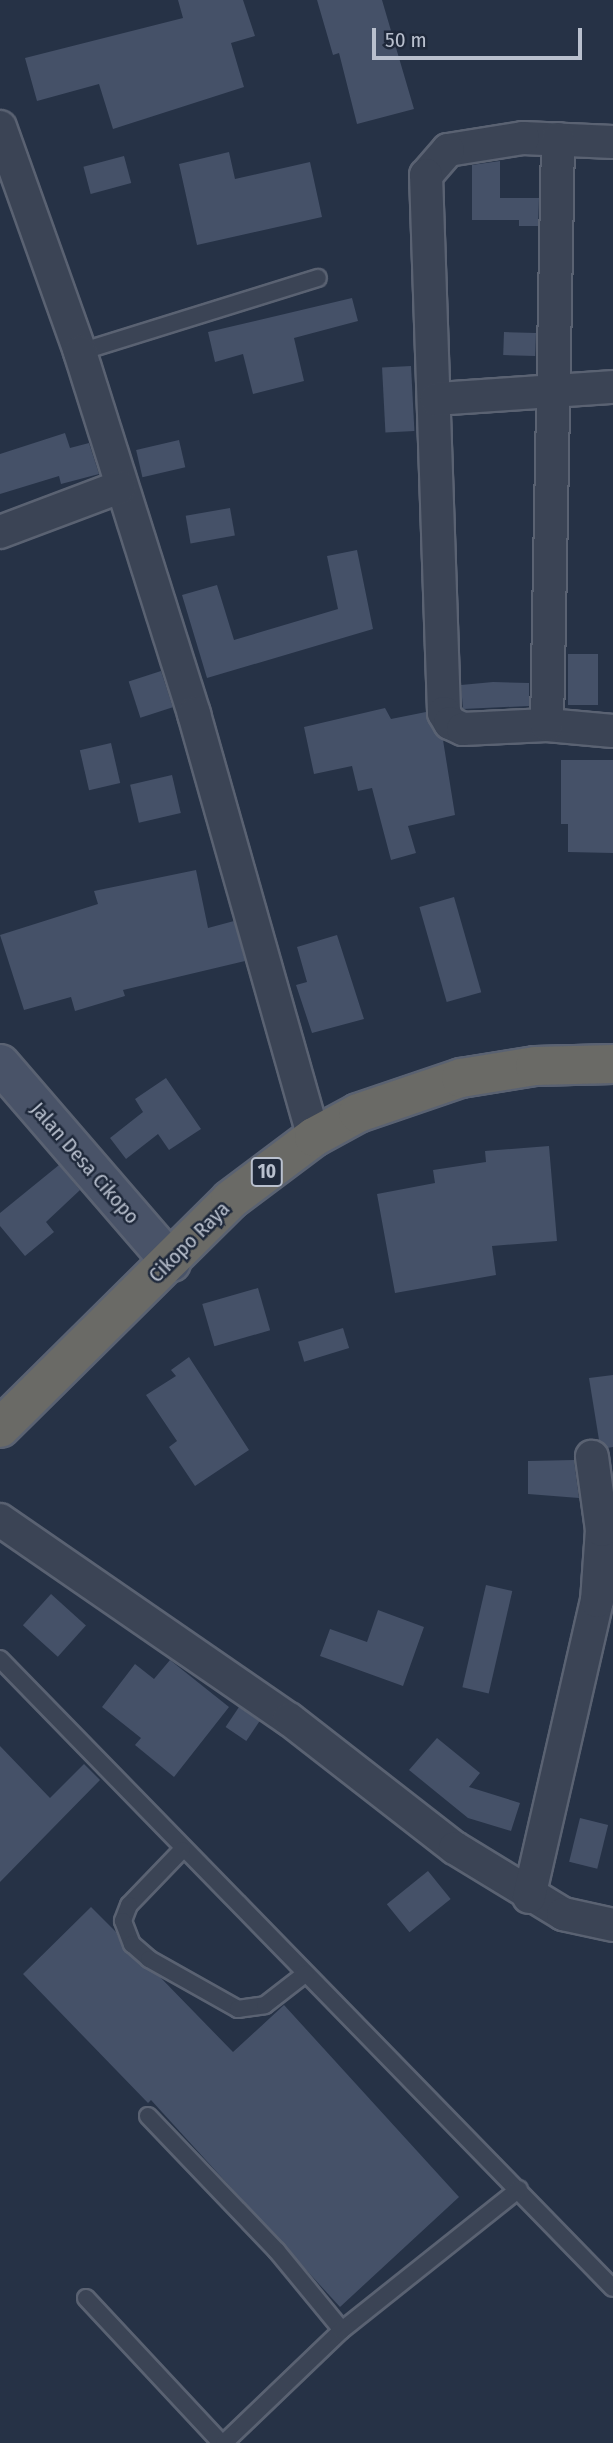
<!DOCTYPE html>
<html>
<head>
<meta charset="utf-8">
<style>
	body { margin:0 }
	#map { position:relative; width:613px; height:2443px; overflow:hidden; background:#263246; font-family:"Fira Sans Condensed",sans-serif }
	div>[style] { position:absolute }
	.building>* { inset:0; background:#455168; transform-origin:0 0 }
	.roads { filter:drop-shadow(2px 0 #5a6272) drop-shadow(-2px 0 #5a6272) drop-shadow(0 2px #5a6272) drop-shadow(0 -2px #5a6272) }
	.service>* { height:16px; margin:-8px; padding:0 8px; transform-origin:8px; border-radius:8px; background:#3b4455 }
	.minor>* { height:32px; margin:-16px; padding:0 16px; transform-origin:16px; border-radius:16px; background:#3b4455 }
	.secondary>* { height:38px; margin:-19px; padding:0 19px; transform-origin:19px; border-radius:19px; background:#495368 }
	.trunk>* { height:38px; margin:-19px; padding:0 19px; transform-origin:19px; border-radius:19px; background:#6a6a66 }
	span { translate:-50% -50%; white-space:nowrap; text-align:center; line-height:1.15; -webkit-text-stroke:5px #1f293b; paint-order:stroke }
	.shield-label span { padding:2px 5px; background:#1f293b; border:2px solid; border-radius:5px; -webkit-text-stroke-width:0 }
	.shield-label { font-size:19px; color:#b9c0ce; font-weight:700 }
	.street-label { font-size:21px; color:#b9c0ce }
	.scale { position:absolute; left:372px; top:28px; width:210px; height:32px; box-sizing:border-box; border:4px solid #b9c0ce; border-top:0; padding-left:9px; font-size:21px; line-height:24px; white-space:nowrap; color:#b9c0ce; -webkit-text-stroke:5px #1f293b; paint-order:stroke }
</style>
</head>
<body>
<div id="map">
	<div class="building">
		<i style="clip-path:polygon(178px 0,243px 0,255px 36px,231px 43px,244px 87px,113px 129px,99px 84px,37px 101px,25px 58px,183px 18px)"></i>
		<i style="clip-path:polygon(317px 0,382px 0,414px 109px,357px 124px,339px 53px,333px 55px)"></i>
		<i style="clip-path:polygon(229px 152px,235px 179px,310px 162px,322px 217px,197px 245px,179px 164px)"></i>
		<i style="left:124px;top:156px;width:28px;height:42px;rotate:75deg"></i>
		<i style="clip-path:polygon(500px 161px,500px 198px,539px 198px,538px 226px,519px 226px,519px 220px,472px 220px,472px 165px)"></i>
		<i style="clip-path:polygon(352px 298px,358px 321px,294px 338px,304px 381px,253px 394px,243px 354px,215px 362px,208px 332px)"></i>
		<i style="left:504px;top:332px;width:32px;height:23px;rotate:2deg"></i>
		<i style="left:411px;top:366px;width:65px;height:29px;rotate:87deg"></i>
		<i style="clip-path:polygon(65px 433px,70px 448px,89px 443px,99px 474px,61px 484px,59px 476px,0 494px,0 454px)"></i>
		<i style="left:179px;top:440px;width:28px;height:44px;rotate:77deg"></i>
		<i style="left:230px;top:508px;width:28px;height:45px;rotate:80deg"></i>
		<i style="clip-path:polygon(357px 550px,373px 629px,207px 678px,182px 595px,217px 585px,234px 640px,338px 609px,327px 556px)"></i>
		<i style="left:568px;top:654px;width:30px;height:51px"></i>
		<i style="left:161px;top:671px;width:38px;height:34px;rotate:72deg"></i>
		<i style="clip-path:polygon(493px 682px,529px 683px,529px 706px,463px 709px,461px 685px)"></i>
		<i style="clip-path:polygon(385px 708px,391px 719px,426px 712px,434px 732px,443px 740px,455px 815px,408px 826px,416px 853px,391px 860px,372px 788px,358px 791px,352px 766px,314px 774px,304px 727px)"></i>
		<i style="left:111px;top:743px;width:41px;height:32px;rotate:77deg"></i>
		<i style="clip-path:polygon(561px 760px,613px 760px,613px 853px,568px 852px,568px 824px,561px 824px)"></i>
		<i style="left:172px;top:775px;width:39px;height:43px;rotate:77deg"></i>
		<i style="clip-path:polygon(196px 870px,208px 928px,234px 921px,245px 961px,123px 990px,125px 996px,75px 1011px,71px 997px,24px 1010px,0 935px,98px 904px,94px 891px)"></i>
		<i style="left:454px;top:897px;width:99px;height:36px;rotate:74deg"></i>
		<i style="clip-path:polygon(337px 935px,364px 1019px,312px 1033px,296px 985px,307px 982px,297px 947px)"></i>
		<i style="clip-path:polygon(166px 1078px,201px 1129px,169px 1150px,158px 1134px,126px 1159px,110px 1138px,143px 1112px,135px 1099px)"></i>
		<i style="clip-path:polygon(549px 1146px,557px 1241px,492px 1246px,496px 1275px,395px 1293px,377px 1194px,435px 1183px,433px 1170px,486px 1162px,485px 1151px)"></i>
		<i style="clip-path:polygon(59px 1165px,80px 1190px,46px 1222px,54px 1232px,25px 1256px,0 1226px,0 1213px)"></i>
		<i style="left:258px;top:1288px;width:44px;height:58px;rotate:74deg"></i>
		<i style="left:343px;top:1328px;width:21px;height:47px;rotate:73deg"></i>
		<i style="clip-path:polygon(189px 1357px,249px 1450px,195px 1486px,169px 1447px,177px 1441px,146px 1395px,176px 1376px,171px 1370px)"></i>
		<i style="clip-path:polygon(613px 1375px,613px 1447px,607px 1448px,599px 1440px,589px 1378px)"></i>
		<i style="clip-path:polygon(574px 1460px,579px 1498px,528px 1494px,528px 1461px)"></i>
		<i style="left:486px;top:1585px;width:27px;height:105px;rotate:13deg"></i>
		<i style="left:51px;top:1594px;width:47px;height:42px;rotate:42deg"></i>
		<i style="clip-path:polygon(378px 1610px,424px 1627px,403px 1686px,320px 1656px,330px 1629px,367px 1642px)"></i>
		<i style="clip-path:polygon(170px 1660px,229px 1707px,174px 1777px,135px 1745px,141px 1738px,102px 1707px,135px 1664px,154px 1679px)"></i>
		<i style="left:239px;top:1707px;width:25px;height:24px;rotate:34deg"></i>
		<i style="clip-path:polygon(437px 1738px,480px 1773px,469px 1787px,520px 1803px,511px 1831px,468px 1818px,409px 1770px)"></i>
		<i style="clip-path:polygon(0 1746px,50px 1798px,84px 1764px,100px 1780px,0 1882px)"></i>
		<i style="left:580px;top:1818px;width:29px;height:45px;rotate:14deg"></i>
		<i style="left:428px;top:1871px;width:36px;height:53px;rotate:51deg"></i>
		<i style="clip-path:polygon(91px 1907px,116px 1932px,125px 1952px,160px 1977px,233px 2052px,284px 2005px,459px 2197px,340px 2307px,151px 2100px,148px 2103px,23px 1974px)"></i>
	</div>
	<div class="roads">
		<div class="service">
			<i style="left:80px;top:352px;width:249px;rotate:-17.3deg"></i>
			<i style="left:0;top:1659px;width:878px;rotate:45.74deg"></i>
			<i style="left:182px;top:1850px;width:76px;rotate:133.9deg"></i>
			<i style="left:129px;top:1905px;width:17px;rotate:111deg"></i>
			<i style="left:123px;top:1921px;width:25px;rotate:69deg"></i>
			<i style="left:132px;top:1944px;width:23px;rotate:41deg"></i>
			<i style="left:149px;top:1959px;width:102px;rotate:29.3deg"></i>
			<i style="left:238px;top:2009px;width:27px;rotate:-8deg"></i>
			<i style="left:265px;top:2005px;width:51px;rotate:-37.8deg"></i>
			<i style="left:148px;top:2116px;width:187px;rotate:46.3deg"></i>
			<i style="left:277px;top:2251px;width:102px;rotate:50.6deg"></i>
			<i style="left:86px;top:2298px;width:198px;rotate:47deg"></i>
			<i style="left:224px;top:2443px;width:163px;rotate:-43.8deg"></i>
			<i style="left:342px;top:2330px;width:226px;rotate:-38.5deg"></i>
		</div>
		<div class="minor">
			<i style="left:0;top:127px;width:239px;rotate:70.4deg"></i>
			<i style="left:80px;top:352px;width:380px;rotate:72.5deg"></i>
			<i style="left:194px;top:714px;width:440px;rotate:74.2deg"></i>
			<i style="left:613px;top:142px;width:90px;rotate:-177.5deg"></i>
			<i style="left:523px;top:138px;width:76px;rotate:170.9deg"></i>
			<i style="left:448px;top:150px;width:33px;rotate:131deg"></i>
			<i style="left:426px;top:175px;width:538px;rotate:88.08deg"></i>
			<i style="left:444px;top:713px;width:12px;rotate:59deg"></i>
			<i style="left:450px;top:723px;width:14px;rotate:25deg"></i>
			<i style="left:463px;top:729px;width:84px;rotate:-2.7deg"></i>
			<i style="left:547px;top:725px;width:66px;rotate:5.2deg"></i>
			<i style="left:436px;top:399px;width:177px;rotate:-3.9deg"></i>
			<i style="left:0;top:532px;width:128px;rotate:-20.6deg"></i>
			<i style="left:547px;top:725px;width:586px;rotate:-88.92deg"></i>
			<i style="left:0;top:1520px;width:351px;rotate:34.6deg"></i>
			<i style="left:289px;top:1719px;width:210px;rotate:37.9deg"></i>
			<i style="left:455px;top:1848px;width:127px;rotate:31.4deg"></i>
			<i style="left:563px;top:1914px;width:51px;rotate:12.4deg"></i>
			<i style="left:529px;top:1897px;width:304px;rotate:-77.1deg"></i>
			<i style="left:597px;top:1601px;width:71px;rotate:-86deg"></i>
			<i style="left:602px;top:1530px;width:74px;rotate:-97.8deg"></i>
		</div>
		<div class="secondary">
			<i style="left:0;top:1064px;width:262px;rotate:49.2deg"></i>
		</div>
		<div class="trunk">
			<i style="left:0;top:1428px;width:324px;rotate:-44.7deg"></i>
			<i style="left:230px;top:1200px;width:105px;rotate:-36.9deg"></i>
			<i style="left:314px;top:1137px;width:50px;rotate:-28.6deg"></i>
			<i style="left:358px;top:1113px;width:109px;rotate:-18.8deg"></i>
			<i style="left:461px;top:1078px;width:75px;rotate:-9.2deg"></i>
			<i style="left:535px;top:1066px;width:78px;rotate:-1.5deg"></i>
		</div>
	</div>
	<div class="shield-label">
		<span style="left:267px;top:1172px">10</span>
	</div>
	<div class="street-label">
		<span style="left:85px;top:1163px;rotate:49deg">Jalan Desa Cikopo</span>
		<span style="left:189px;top:1242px;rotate:-45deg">Cikopo Raya</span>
	</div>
	<div class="scale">50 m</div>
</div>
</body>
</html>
